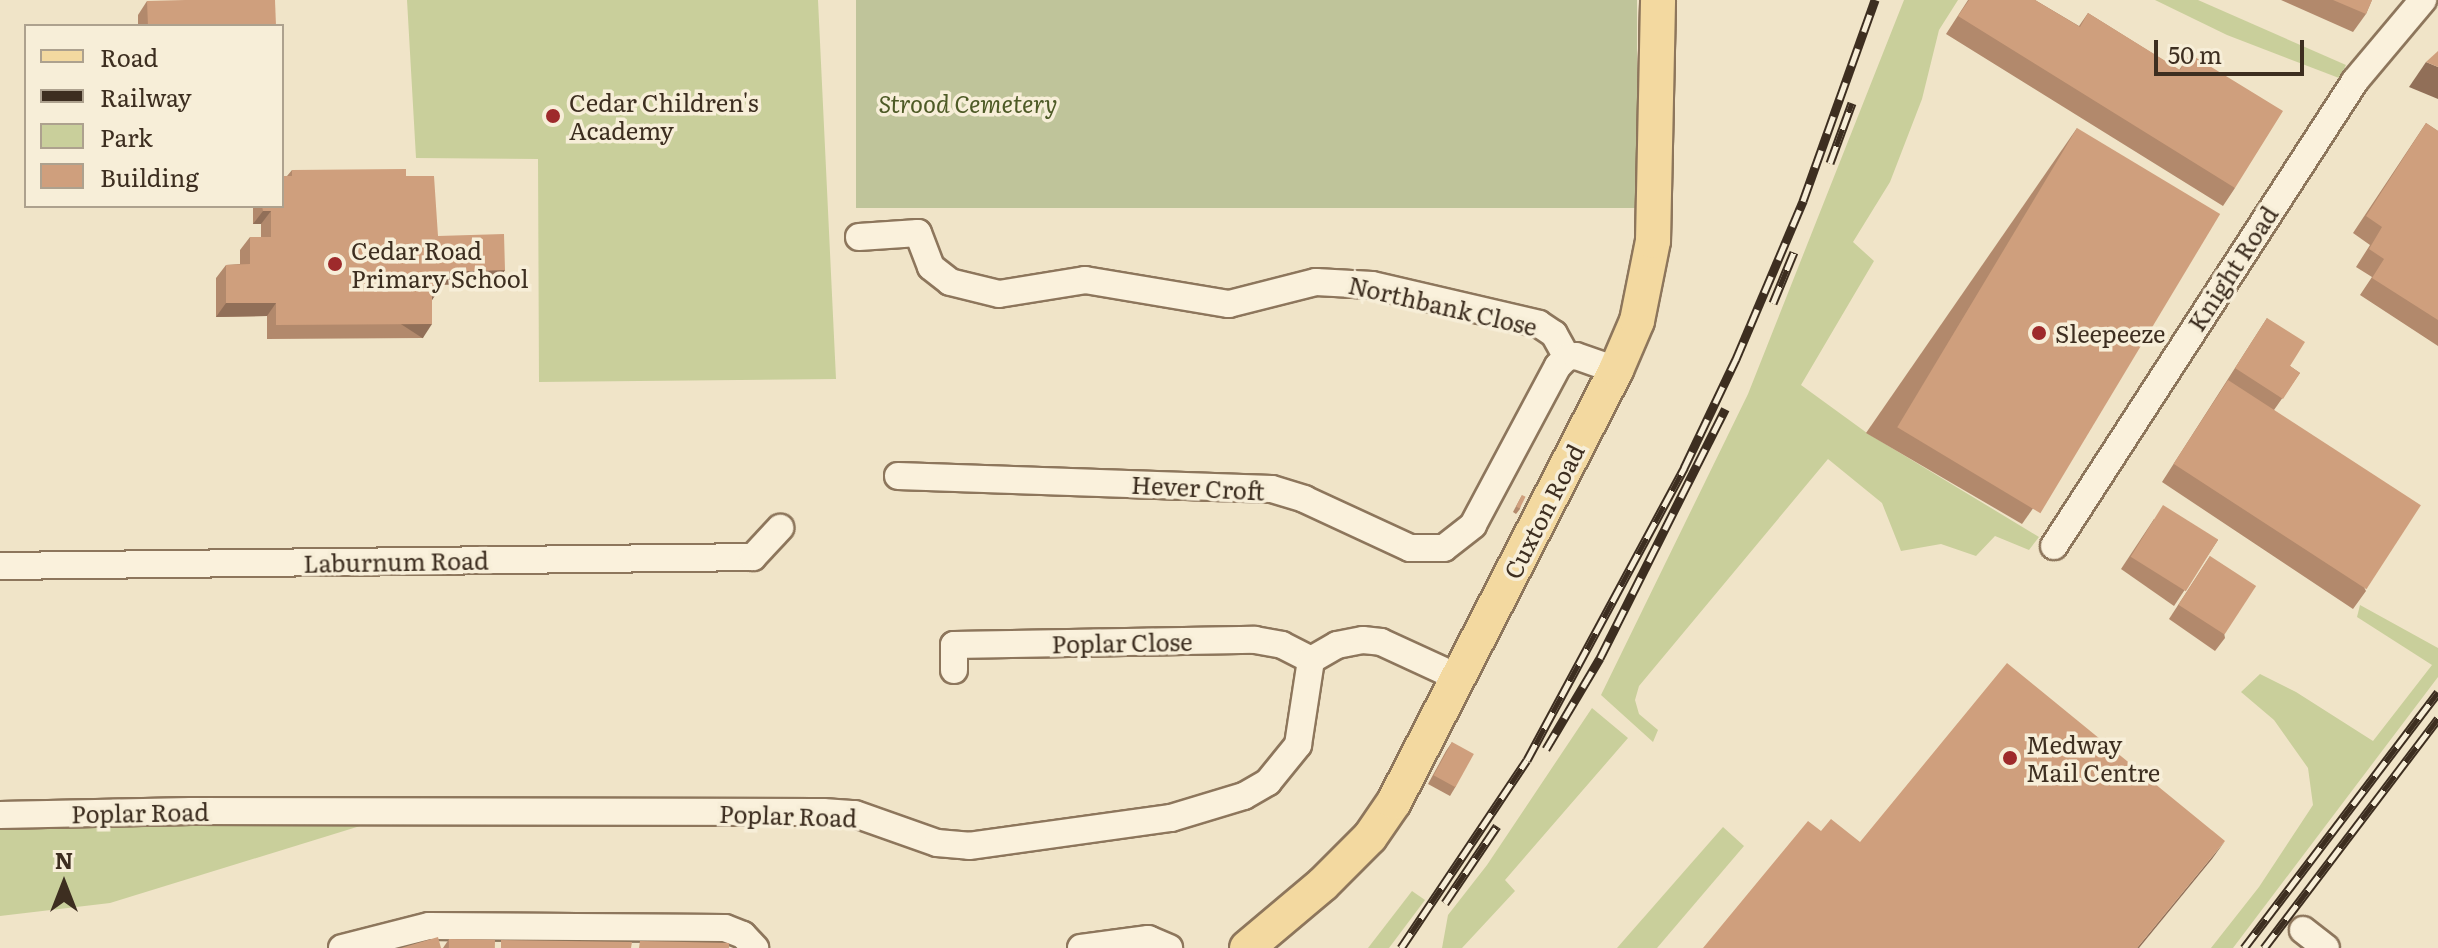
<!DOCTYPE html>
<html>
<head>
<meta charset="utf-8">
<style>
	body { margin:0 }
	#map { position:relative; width:2438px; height:948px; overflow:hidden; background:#f0e4c8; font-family:Literata,serif }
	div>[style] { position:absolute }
	.green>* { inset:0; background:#c9cf9b }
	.cemetery>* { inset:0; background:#bfc49a; transform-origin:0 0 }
	.roads { filter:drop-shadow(2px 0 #8d765c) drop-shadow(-2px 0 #8d765c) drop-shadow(0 2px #8d765c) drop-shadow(0 -2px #8d765c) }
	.minor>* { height:26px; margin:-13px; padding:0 13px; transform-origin:13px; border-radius:13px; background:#faf1dc }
	.major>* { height:34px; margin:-17px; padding:0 17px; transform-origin:17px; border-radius:17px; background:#f3d9a0 }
	.rail>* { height:9px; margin-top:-4.5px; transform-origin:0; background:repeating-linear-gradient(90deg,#f7eed8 0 18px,#3d2e20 0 36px); box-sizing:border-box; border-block:2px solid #3d2e20 }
	.wall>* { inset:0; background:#b2896c }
	.shaded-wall>* { inset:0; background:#916f58; transform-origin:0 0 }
	.building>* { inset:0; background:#cf9f7d; transform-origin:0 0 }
	.dots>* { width:22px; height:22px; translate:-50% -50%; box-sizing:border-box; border:4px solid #f7eed8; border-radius:50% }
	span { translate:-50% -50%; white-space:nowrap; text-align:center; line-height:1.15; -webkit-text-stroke:7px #f7eed8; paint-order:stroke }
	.poi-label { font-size:24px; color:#3d2e20 }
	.left { translate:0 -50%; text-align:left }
	.park-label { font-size:24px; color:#4d5a26; font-style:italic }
	.street-label { font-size:24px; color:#3d2e20 }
	.legend { position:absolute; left:24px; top:24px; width:260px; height:184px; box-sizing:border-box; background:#f7eed8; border:2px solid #ada18e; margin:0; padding:10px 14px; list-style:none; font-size:24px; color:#3d2e20 }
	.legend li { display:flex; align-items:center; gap:16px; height:40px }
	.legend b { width:40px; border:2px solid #ada18e }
	.north { position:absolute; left:24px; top:844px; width:80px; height:80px; -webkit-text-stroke:6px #f7eed8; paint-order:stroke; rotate:0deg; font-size:22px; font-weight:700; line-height:32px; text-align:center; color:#3d2e20 }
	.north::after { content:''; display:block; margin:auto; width:28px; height:36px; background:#3d2e20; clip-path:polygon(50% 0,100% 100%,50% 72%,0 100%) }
	.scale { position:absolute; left:2154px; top:40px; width:150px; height:36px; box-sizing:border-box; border:4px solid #3d2e20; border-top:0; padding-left:10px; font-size:24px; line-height:28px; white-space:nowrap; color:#3d2e20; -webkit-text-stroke:6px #f7eed8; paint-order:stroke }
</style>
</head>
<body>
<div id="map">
	<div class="green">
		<i style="clip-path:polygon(407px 0,818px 0,836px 379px,539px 382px,538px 159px,416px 158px)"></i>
		<i style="clip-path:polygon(1904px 0,1958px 0,1939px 30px,1922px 99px,1890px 182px,1853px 242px,1874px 261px,1801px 385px,1867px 433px,2039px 537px,2029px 550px,1995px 536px,1976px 556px,1941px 544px,1901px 551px,1882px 503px,1828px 459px,1639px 686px,1635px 700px,1639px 714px,1658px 730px,1653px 742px,1601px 695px,1748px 394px)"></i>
		<i style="clip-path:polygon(2155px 0,2198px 0,2346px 65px,2339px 78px,2227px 35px)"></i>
		<i style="clip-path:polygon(2360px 605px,2438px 648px,2438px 677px,2233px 948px,2211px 948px,2259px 887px,2313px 805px,2308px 768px,2274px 720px,2241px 692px,2260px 674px,2296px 692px,2373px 741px,2432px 665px,2357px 617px)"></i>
		<i style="clip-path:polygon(1592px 708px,1628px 738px,1505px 880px,1515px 891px,1462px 948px,1442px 948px,1448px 915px,1487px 865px)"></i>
		<i style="clip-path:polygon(373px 822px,110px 903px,0 916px,0 825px)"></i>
		<i style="clip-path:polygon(1723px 827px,1744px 846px,1657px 948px,1617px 948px)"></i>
		<i style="clip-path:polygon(1412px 891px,1425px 900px,1389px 948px,1368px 948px)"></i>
	</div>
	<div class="cemetery">
		<i style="left:856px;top:0;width:781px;height:208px"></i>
	</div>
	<div class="roads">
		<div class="minor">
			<i style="left:859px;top:237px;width:59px;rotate:-3.9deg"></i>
			<i style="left:918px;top:233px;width:36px;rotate:69deg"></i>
			<i style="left:931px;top:267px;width:24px;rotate:38deg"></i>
			<i style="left:950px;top:282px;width:50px;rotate:13.8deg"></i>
			<i style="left:999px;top:294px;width:87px;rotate:-9.2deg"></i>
			<i style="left:1085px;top:280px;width:146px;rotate:9.5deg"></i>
			<i style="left:1229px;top:304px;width:90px;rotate:-14.2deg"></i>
			<i style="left:1316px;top:282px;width:56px;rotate:3.1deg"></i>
			<i style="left:1372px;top:285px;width:171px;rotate:13.1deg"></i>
			<i style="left:1539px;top:324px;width:18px;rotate:34deg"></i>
			<i style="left:1554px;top:334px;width:26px;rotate:61deg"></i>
			<i style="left:898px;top:476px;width:374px;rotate:2deg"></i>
			<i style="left:1272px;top:489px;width:34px;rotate:17deg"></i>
			<i style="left:1304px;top:499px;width:117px;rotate:24.8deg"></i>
			<i style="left:1410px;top:548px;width:34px"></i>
			<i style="left:1444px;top:548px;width:37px;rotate:-38deg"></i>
			<i style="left:1473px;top:525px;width:180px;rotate:-61.9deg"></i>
			<i style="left:1558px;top:366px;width:13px;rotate:-45deg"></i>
			<i style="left:1567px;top:357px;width:9px;rotate:-6deg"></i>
			<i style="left:1576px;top:356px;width:42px;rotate:19.3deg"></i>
			<i style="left:2054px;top:546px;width:554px;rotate:-57.08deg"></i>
			<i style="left:2355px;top:81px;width:106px;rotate:-50deg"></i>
			<i style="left:0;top:566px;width:753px;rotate:-0.68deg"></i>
			<i style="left:753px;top:557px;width:40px;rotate:-47deg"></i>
			<i style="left:954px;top:670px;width:25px;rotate:-90deg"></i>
			<i style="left:954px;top:645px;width:301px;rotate:-1deg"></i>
			<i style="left:1255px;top:640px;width:27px;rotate:10deg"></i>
			<i style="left:1282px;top:645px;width:33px;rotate:27deg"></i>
			<i style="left:0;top:815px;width:191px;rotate:-1.2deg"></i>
			<i style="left:191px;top:811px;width:632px;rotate:0.09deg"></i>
			<i style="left:823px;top:812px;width:32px;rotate:4deg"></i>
			<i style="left:855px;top:814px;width:87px;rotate:19.5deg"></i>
			<i style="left:937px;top:843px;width:32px;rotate:5deg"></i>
			<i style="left:969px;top:846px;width:204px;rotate:-7.9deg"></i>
			<i style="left:1171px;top:818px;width:76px;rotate:-16.8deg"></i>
			<i style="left:1244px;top:796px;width:28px;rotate:-30deg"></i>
			<i style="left:1268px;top:782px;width:48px;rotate:-51deg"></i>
			<i style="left:1298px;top:745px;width:86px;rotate:-81.3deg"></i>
			<i style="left:1311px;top:660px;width:30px;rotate:-30deg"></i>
			<i style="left:1337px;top:645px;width:26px;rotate:-11deg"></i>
			<i style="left:1363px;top:640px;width:18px;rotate:6deg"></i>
			<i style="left:1381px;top:642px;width:84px;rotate:24.7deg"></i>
			<i style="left:2303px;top:930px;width:29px;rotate:38deg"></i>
			<i style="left:342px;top:948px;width:90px;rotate:-14.2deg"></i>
			<i style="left:429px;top:926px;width:296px;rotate:0.4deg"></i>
			<i style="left:725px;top:928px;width:19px;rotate:21deg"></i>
			<i style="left:743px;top:935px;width:18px;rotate:47deg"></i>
			<i style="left:1081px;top:948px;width:68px;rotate:-7.7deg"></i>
			<i style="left:1148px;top:939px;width:23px;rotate:23deg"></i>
		</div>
		<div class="major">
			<i style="left:1247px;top:948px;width:99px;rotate:-40.1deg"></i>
			<i style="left:1323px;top:884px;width:66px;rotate:-45deg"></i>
			<i style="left:1370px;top:837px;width:42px;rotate:-55.6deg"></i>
			<i style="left:1394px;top:802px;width:486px;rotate:-62.8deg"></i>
			<i style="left:1616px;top:370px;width:53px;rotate:-66.8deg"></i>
			<i style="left:1637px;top:321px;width:82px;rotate:-78.7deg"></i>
			<i style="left:1653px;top:241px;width:241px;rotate:-88.8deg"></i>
		</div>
	</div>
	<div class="rail">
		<i style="left:1830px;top:163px;width:64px;rotate:-69.9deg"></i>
		<i style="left:1773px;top:303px;width:55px;rotate:-67.6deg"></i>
		<i style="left:1546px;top:749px;width:106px;rotate:-59.3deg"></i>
		<i style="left:1600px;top:658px;width:279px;rotate:-63.3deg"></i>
		<i style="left:1445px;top:903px;width:93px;rotate:-56deg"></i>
		<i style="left:1401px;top:948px;width:226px;rotate:-56.2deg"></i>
		<i style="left:1527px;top:760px;width:332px;rotate:-61.7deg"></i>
		<i style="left:1684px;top:468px;width:121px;rotate:-64.5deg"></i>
		<i style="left:1736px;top:359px;width:172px;rotate:-67deg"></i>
		<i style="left:1803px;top:201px;width:214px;rotate:-70.3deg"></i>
		<i style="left:2244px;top:948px;width:321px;rotate:-52.8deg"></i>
		<i style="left:2264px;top:948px;width:288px;rotate:-52.8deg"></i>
	</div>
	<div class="wall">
		<i style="clip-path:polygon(1968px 0,2035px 0,2079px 26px,2088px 13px,2179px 70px,2190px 54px,2235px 188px,2223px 206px,1946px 34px)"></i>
		<i style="clip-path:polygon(2281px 0,2372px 0,2366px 14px,2353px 32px)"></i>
		<i style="clip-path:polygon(147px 1px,276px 26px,138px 26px,138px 15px)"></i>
		<i style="clip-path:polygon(2426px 123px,2438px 131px,2438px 346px,2360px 295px,2372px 277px,2356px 267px,2370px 245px,2353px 233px)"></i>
		<i style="clip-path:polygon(2077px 128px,2034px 507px,2022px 524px,1866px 433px)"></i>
		<i style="clip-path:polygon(292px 170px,406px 176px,438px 236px,505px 270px,496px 283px,439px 285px,432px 300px,423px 338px,267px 339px,267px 316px,216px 317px,216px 278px,226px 265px,240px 264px,240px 250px,250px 237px,261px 237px,261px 224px,253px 224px,253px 206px,282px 206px,287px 176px)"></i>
		<i style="clip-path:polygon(2267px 318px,2290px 366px,2300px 373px,2274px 410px,2366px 591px,2353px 609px,2162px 482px)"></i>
		<i style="clip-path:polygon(1522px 495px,1520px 509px,1516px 514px,1513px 512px)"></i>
		<i style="clip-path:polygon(2154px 519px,2218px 540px,2174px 606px,2121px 569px)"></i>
		<i style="clip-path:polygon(2210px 556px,2225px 638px,2215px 651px,2169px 619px)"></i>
		<i style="clip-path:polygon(1452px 742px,1456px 786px,1450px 796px,1428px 784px,1446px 751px)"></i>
		<i style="clip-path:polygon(449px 939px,495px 948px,443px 948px)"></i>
	</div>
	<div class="shaded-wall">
		<i style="clip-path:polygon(2426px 62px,2438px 67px,2438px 99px,2409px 87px)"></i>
		<i style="clip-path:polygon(263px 211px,271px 211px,261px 224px,253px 224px)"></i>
		<i style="clip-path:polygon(505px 270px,496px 283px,430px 285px,439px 272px)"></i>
		<i style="clip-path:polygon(432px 290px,439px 290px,430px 303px)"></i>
		<i style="clip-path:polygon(226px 303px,276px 303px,267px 316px,216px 317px)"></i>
		<i style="left:432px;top:324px;width:17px;height:156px;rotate:123deg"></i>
		<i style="clip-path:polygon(2225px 841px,2212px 859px,2139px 948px,2137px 948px)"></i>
	</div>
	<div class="building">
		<i style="clip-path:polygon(185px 0,275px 0,276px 26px,148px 26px,147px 1px)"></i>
		<i style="clip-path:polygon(1969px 0,2035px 0,2080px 27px,2088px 13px,2180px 70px,2190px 54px,2283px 111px,2235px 188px,1958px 16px)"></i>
		<i style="clip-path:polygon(2333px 0,2372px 0,2366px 14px)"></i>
		<i style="clip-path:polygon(2438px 51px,2438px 67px,2426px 62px)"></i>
		<i style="clip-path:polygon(2426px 123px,2438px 131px,2438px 320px,2372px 278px,2384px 259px,2369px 249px,2382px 227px,2366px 216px)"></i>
		<i style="left:2077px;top:128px;width:167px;height:349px;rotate:31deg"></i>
		<i style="clip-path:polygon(406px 169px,406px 176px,434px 176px,438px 236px,504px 234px,505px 270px,439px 272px,439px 290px,432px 290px,432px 324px,276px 325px,276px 303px,226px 303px,226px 265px,250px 264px,250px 237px,271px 237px,271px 211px,263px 211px,262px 206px,282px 206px,282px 176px,292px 176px,292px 170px)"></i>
		<i style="clip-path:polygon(2267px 318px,2305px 342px,2290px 366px,2300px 373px,2283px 399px,2235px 368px)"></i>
		<i style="left:2228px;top:380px;width:230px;height:100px;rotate:33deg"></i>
		<i style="left:1522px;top:495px;width:4px;height:13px;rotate:27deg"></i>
		<i style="left:2163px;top:505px;width:65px;height:61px;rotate:32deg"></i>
		<i style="left:2210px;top:556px;width:55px;height:58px;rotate:33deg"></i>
		<i style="clip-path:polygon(2007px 663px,2225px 841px,2137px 948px,1703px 948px,1808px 821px,1821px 831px,1831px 819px,1860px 842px)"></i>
		<i style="left:1452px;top:742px;width:25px;height:38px;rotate:29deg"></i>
		<i style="clip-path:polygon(438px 937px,441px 948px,401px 948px)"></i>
		<i style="left:449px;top:939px;width:46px;height:9px;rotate:1deg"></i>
		<i style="clip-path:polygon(501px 940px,632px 942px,631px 948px,501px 948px)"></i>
		<i style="clip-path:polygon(640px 941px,729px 943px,729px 948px,639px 948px)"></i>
	</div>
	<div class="dots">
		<i style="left:553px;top:116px;background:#9e2a2b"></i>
		<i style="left:335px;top:264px;background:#9e2a2b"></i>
		<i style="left:2039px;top:333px;background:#9e2a2b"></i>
		<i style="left:2010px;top:758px;background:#9e2a2b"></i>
	</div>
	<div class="poi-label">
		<span class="left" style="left:569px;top:116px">Cedar Children's<br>Academy</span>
		<span class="left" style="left:351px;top:264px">Cedar Road<br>Primary School</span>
		<span class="left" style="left:2055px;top:333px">Sleepeeze</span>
		<span class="left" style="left:2026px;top:758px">Medway<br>Mail Centre</span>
	</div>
	<div class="park-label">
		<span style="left:968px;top:103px">Strood Cemetery</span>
	</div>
	<div class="street-label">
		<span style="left:2232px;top:268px;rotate:-57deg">Knight Road</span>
		<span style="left:1443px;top:305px;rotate:13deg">Northbank Close</span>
		<span style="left:1198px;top:487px;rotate:3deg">Hever Croft</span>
		<span style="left:1543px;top:511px;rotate:-63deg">Cuxton Road</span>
		<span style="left:396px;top:561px;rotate:-1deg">Laburnum Road</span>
		<span style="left:1122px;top:642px;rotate:-1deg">Poplar Close</span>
		<span style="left:140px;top:812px;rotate:-1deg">Poplar Road</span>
		<span style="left:788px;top:815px;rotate:2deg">Poplar Road</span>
	</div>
	<ul class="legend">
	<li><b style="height:10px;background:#f3d9a0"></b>Road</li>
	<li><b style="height:10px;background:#3d2e20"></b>Railway</li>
	<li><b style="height:22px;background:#c9cf9b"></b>Park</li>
	<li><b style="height:22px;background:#cf9f7d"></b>Building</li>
	</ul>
	<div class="north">N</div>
	<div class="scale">50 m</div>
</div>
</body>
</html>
